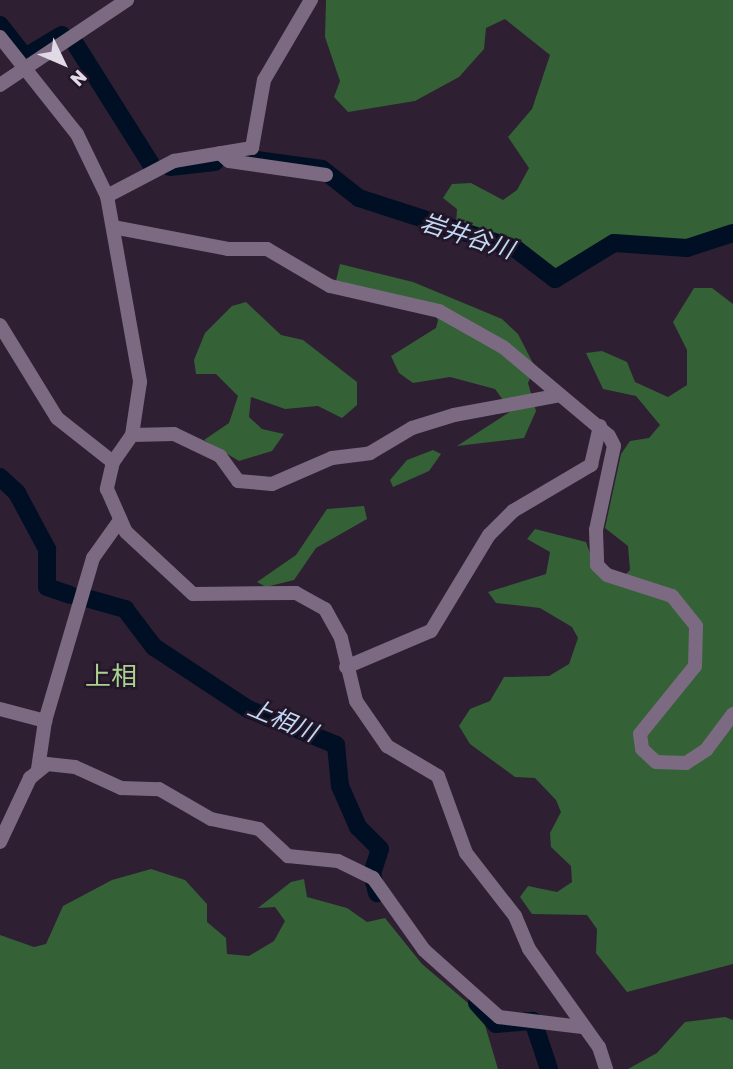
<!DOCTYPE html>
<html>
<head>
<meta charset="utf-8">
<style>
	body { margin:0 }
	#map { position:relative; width:733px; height:1069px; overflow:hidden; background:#2e1f33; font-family:Rubik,"Noto Sans JP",sans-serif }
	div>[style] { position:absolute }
	.forest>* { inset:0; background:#356136 }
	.river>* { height:18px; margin:-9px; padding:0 9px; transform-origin:9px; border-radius:9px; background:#000f23 }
	.minor>* { height:14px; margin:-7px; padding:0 7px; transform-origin:7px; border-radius:7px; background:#7b6a82 }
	span { translate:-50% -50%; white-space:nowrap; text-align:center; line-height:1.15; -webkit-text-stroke:5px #241629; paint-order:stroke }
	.water-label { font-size:24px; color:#c0daf4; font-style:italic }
	.quarter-label { font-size:26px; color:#aad18e }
	.north { position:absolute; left:28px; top:28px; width:70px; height:70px; -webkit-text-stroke:5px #241629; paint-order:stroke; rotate:134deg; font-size:19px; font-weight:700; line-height:28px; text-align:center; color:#e2d9e6 }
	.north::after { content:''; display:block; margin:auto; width:24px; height:32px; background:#e2d9e6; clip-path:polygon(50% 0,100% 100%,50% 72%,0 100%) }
</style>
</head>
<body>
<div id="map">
	<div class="forest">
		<i style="clip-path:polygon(326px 0,733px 0,733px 227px,691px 242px,642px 236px,600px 241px,577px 264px,555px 273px,517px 244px,456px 225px,457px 209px,443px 198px,452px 184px,471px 183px,503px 200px,517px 190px,529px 168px,508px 137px,532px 109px,550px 55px,505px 19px,486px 28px,484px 49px,459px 77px,415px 101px,348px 112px,334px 97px,340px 81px,325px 37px)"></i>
		<i style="clip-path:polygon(340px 264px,413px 282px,502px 319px,518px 334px,535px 367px,528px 383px,536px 411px,524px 438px,457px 446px,511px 411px,495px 389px,450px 377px,413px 383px,399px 373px,391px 356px,436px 328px,438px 320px,429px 305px,336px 281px)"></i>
		<i style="clip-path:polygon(694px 288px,712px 288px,733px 304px,733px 964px,627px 992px,596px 953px,597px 929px,587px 915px,532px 914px,520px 897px,528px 886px,557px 892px,572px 882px,571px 866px,551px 847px,550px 833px,561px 812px,556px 800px,535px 778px,515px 777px,470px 744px,459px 726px,470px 709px,490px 701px,504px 677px,549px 676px,569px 664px,578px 638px,572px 627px,540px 608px,496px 603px,488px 592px,546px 574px,550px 552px,527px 539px,535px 529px,586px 542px,598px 575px,619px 581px,630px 570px,628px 546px,605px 528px,621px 454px,630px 441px,649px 438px,660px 425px,636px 396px,603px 389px,586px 353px,602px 351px,627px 362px,635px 382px,668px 397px,687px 385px,687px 350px,673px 322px)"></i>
		<i style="clip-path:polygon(246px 302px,281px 335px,303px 340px,357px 382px,357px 405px,342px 418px,318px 406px,285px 409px,251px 397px,249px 417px,262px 429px,284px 434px,272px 451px,239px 461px,204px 440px,229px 423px,238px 396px,216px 374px,196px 374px,194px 360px,205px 333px,232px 306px)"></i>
		<i style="clip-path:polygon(433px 450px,441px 454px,429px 471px,393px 487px,390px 480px,407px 460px)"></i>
		<i style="clip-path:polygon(364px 506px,367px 519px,316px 548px,294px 580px,266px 587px,257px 582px,296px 555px,327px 509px)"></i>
		<i style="clip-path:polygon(151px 869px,185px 880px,207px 904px,207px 922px,226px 938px,227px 954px,249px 956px,274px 941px,285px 921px,275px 907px,258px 908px,291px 882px,304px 879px,307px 897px,347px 908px,367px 922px,385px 918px,422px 964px,482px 1015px,498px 1069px,0 1069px,0 935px,34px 947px,46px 944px,63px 906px,112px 880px)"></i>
		<i style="clip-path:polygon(725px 1017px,733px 1020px,733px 1069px,628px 1069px,657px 1053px,685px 1022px)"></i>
	</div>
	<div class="river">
		<i style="left:0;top:25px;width:41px;rotate:52deg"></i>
		<i style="left:25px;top:57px;width:43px;rotate:-30.7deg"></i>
		<i style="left:76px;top:45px;width:141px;rotate:57.8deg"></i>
		<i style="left:236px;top:157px;width:87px;rotate:7.9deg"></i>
		<i style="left:322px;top:169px;width:47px;rotate:38.1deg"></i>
		<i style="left:359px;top:198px;width:165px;rotate:18deg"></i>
		<i style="left:516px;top:249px;width:49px;rotate:37.6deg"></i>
		<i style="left:555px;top:279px;width:69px;rotate:-31.4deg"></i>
		<i style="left:614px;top:243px;width:73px;rotate:3.9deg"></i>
		<i style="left:687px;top:248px;width:48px;rotate:-18.1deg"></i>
		<i style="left:170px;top:167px;width:45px;rotate:-6.3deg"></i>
		<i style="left:0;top:477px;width:23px;rotate:43deg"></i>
		<i style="left:17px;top:493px;width:64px;rotate:61.8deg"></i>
		<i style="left:47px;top:549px;width:38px;rotate:90deg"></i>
		<i style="left:47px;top:587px;width:24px;rotate:19deg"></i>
		<i style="left:86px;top:598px;width:41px;rotate:15.8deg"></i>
		<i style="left:125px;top:609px;width:48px;rotate:52.7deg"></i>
		<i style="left:154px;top:647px;width:113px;rotate:33.4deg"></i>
		<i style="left:248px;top:709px;width:95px;rotate:22.2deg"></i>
		<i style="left:336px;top:745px;width:41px;rotate:84.4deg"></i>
		<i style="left:340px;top:786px;width:45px;rotate:66.3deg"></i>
		<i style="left:358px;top:827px;width:31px;rotate:45deg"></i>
		<i style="left:380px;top:849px;width:26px;rotate:108deg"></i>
		<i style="left:372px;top:874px;width:20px;rotate:75deg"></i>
		<i style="left:477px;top:1003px;width:28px;rotate:48deg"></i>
		<i style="left:496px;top:1024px;width:37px;rotate:-5deg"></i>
		<i style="left:533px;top:1021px;width:51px;rotate:71.6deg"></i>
	</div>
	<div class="minor">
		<i style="left:0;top:37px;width:124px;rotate:51.6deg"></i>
		<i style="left:77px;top:134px;width:69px;rotate:64.2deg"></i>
		<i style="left:107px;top:196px;width:189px;rotate:79.9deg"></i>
		<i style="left:140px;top:382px;width:54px;rotate:98.6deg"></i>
		<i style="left:132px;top:435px;width:33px;rotate:125deg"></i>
		<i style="left:113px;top:462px;width:28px;rotate:103deg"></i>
		<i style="left:107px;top:489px;width:47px;rotate:66.2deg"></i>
		<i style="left:126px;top:532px;width:91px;rotate:42.8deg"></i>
		<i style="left:193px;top:594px;width:103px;rotate:-0.6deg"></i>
		<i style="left:296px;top:593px;width:33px;rotate:29deg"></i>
		<i style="left:325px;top:609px;width:33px;rotate:61deg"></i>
		<i style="left:341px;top:638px;width:65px;rotate:76.6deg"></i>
		<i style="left:356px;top:701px;width:55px;rotate:55.4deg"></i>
		<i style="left:387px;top:746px;width:59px;rotate:30.5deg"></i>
		<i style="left:438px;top:776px;width:82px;rotate:70deg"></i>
		<i style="left:466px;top:853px;width:80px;rotate:52.1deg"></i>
		<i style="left:515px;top:916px;width:36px;rotate:67deg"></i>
		<i style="left:529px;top:949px;width:120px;rotate:54.5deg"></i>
		<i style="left:599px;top:1047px;width:23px;rotate:72deg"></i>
		<i style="left:0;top:85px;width:153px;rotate:-33.8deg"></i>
		<i style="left:220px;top:153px;width:12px;rotate:42deg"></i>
		<i style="left:229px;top:161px;width:98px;rotate:8.2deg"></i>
		<i style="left:107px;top:196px;width:76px;rotate:-27.6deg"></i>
		<i style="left:174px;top:161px;width:79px;rotate:-9.5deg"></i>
		<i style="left:252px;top:148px;width:69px;rotate:-80deg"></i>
		<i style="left:264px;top:80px;width:93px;rotate:-59.6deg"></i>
		<i style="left:113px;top:227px;width:117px;rotate:10.8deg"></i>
		<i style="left:228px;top:249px;width:39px"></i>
		<i style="left:267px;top:249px;width:73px;rotate:30.4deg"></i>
		<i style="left:330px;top:286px;width:112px;rotate:12.9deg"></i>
		<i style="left:439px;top:311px;width:73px;rotate:29.4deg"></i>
		<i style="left:503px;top:347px;width:138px;rotate:40deg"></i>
		<i style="left:609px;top:436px;width:11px;rotate:63deg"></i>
		<i style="left:614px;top:446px;width:86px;rotate:102.1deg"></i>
		<i style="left:596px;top:530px;width:35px;rotate:88deg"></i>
		<i style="left:597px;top:565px;width:14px;rotate:45deg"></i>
		<i style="left:607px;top:575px;width:68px;rotate:17.9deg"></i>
		<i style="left:672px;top:596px;width:38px;rotate:51deg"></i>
		<i style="left:696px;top:626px;width:40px;rotate:91.4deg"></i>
		<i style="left:695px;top:666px;width:87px;rotate:129deg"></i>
		<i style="left:640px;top:734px;width:15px;rotate:82deg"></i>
		<i style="left:642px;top:749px;width:19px;rotate:43deg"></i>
		<i style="left:656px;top:762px;width:30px;rotate:2deg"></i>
		<i style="left:686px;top:763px;width:24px;rotate:-33deg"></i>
		<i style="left:706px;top:750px;width:45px;rotate:-53.1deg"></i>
		<i style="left:0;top:325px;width:109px;rotate:58.5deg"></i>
		<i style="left:57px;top:418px;width:71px;rotate:38.2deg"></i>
		<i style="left:132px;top:435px;width:42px;rotate:-1.4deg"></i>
		<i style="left:174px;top:434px;width:51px;rotate:25.6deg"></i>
		<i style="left:220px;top:456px;width:31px;rotate:54deg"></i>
		<i style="left:238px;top:481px;width:34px;rotate:5deg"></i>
		<i style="left:272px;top:484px;width:65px;rotate:-23.4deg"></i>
		<i style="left:332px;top:458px;width:38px;rotate:-7deg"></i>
		<i style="left:370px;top:453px;width:49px;rotate:-30.8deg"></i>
		<i style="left:412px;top:428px;width:44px;rotate:-17.2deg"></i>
		<i style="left:454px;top:415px;width:104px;rotate:-10.6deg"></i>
		<i style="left:346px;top:667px;width:92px;rotate:-23deg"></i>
		<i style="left:431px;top:631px;width:112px;rotate:-58.9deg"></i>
		<i style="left:489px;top:535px;width:34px;rotate:-45deg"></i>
		<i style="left:513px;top:511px;width:91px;rotate:-30.5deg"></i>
		<i style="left:591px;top:465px;width:40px;rotate:-77deg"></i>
		<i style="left:0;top:709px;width:47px;rotate:14.9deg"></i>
		<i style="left:38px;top:769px;width:49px;rotate:-81.7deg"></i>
		<i style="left:45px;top:721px;width:170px;rotate:-73.6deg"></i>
		<i style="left:93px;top:558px;width:47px;rotate:-54.6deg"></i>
		<i style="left:0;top:842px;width:71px;rotate:-64.9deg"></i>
		<i style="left:30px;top:778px;width:22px;rotate:-39deg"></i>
		<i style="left:47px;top:764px;width:28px;rotate:6deg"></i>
		<i style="left:75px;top:767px;width:51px;rotate:24.5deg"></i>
		<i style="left:121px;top:788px;width:38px;rotate:2deg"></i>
		<i style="left:159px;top:789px;width:60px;rotate:30deg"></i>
		<i style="left:211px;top:819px;width:49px;rotate:11.8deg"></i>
		<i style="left:259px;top:829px;width:40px;rotate:43deg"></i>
		<i style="left:288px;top:856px;width:50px;rotate:5.7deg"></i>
		<i style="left:338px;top:861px;width:39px;rotate:26deg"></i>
		<i style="left:373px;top:878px;width:88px;rotate:54.7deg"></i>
		<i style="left:424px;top:950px;width:101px;rotate:41.8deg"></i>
		<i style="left:499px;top:1017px;width:84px;rotate:6.9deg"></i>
	</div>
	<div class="water-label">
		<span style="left:467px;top:237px;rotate:18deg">岩井谷川</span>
		<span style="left:282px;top:721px;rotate:23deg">上相川</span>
	</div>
	<div class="quarter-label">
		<span style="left:111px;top:677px">上相</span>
	</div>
	<div class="north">N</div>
</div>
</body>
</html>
